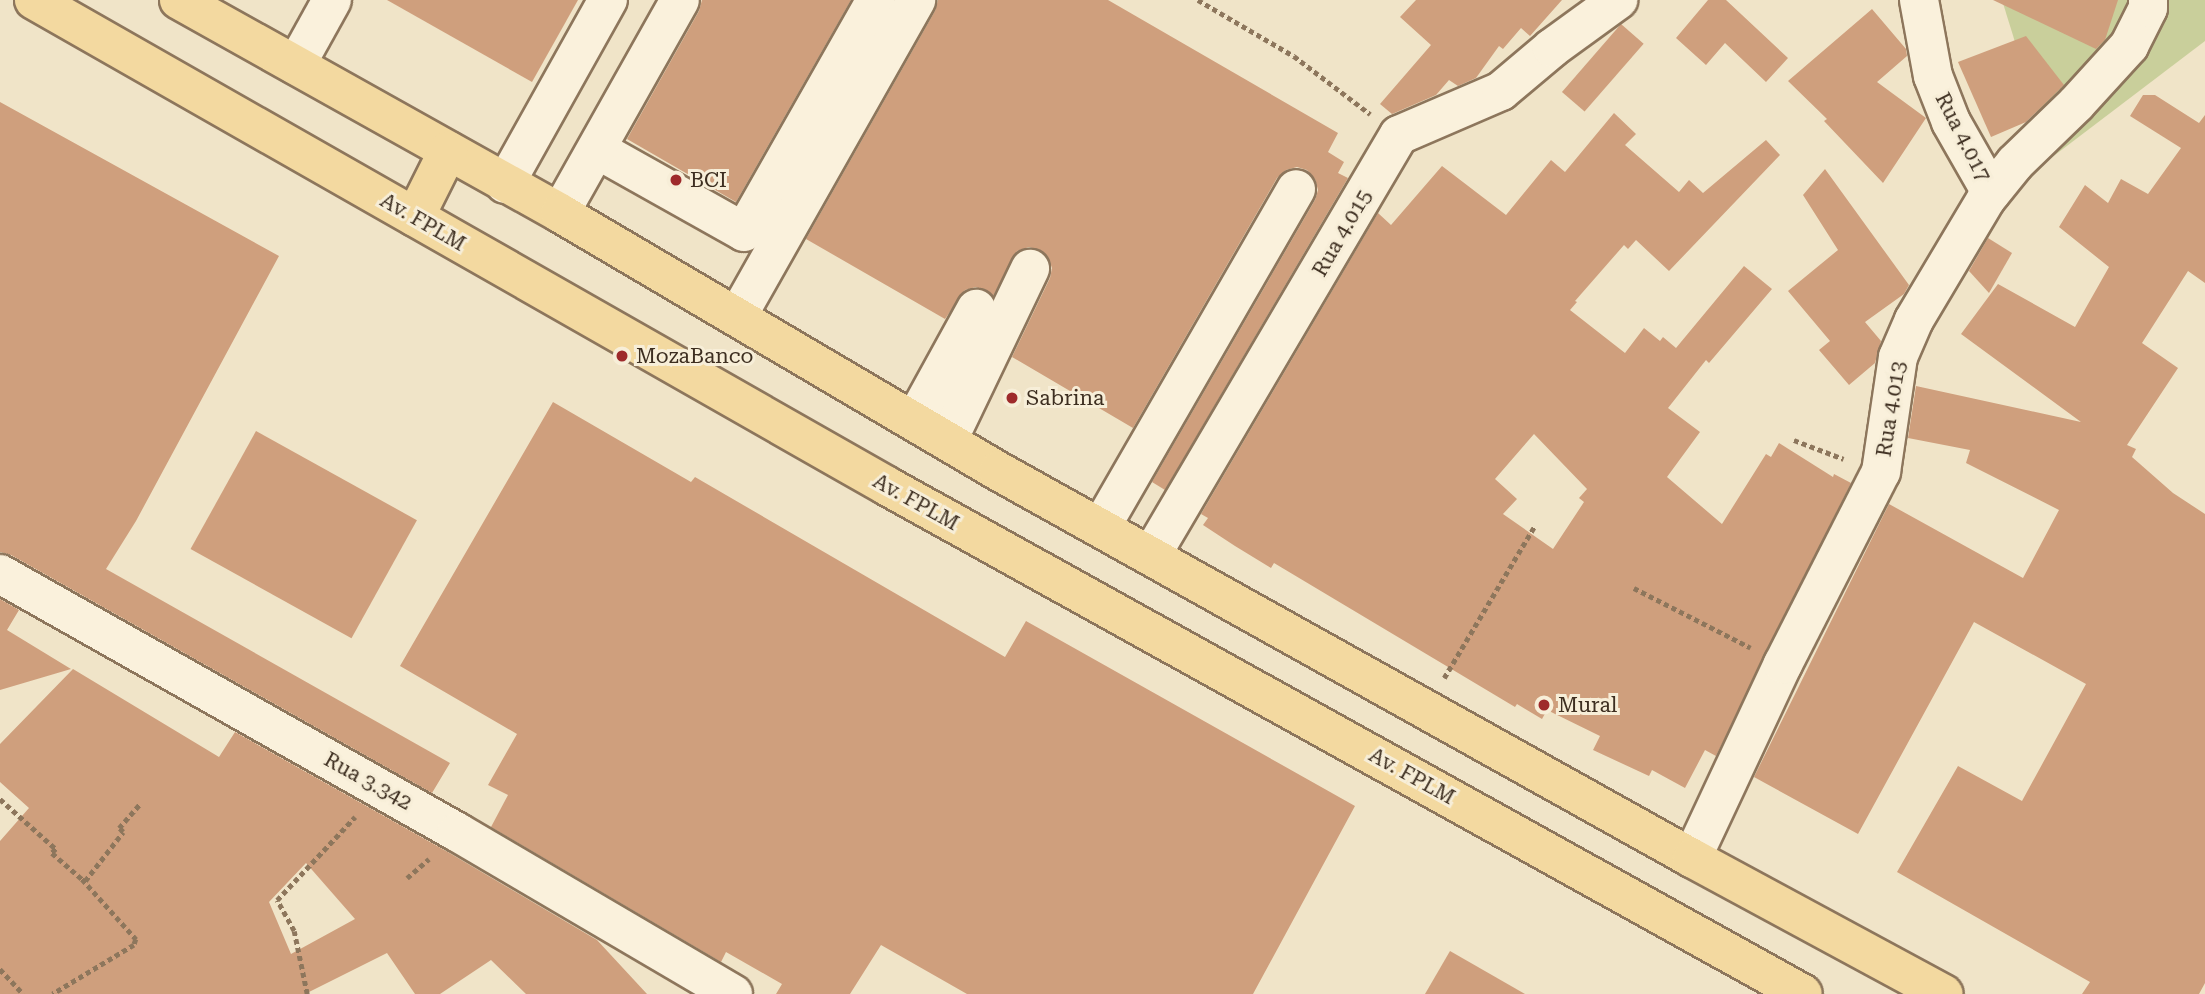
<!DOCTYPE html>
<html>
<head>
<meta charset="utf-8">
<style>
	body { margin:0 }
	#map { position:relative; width:2205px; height:994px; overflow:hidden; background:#f0e4c8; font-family:"Roboto Serif",serif }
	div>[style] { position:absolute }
	.green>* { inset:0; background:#c9cf9b }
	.building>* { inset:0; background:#cf9f7d; transform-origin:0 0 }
	.path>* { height:4.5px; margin-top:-2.25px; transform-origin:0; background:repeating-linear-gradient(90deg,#8d765c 0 5px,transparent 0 8.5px) }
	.roads { filter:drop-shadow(2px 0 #8d765c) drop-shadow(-2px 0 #8d765c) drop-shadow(0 2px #8d765c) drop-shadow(0 -2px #8d765c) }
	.minor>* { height:38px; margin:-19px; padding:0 19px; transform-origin:19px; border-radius:19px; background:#faf1dc }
	.major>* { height:38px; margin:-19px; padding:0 19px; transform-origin:19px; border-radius:19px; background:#f3d9a0 }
	.dots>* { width:19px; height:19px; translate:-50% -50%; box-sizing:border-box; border:4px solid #f7eed8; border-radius:50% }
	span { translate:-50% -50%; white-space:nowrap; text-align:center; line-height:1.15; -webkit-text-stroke:6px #f7eed8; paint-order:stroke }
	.street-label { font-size:21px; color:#3d2e20 }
	.poi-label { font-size:21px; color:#3d2e20 }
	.left { translate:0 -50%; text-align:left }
</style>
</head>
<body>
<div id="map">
	<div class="green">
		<i style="clip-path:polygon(2002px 0,2205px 0,2205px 41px,2051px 158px)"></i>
	</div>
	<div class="building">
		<i style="clip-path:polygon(387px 0,578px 0,532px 82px)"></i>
		<i style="clip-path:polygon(702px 0,851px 0,736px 202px,627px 139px,699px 11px)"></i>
		<i style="clip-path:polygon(938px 0,1108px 0,1338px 133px,1328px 152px,1344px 162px,1338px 173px,1348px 178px,1165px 490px,1152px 482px,1315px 200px,1318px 190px,1315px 179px,1307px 170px,1297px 167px,1286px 170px,1277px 178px,1133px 428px,1012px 357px,1050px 278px,1052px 268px,1048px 257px,1040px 250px,1029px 247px,1017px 251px,993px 296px,976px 287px,965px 290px,945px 319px,806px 239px,935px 11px)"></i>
		<i style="clip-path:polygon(1416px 0,1562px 0,1530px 36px,1521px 28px,1503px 49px,1499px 46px,1476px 78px,1458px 86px,1449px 80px,1436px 95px,1392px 114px,1380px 104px,1431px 45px,1400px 17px)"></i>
		<i style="clip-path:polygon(1708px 0,1726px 0,1788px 58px,1766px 82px,1725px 43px,1706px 65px,1676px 38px)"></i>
		<i style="clip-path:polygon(1993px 0,2118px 0,2105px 40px,2096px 49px)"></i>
		<i style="clip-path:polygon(1872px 9px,1906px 49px,1907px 56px,1877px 82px,1926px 118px,1883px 183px,1824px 121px,1827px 119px,1788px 81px)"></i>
		<i style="left:1621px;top:24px;width:30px;height:90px;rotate:41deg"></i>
		<i style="clip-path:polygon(2026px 36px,2064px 85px,2026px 122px,1991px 137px,1958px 62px)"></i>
		<i style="clip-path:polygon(2143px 95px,2155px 95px,2199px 123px,2205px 115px,2205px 283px,2188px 271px,2142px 343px,2178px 368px,2127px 445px,2136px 449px,2132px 457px,2173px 493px,2205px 514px,2205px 983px,2199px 994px,2082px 994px,2090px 982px,1897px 872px,1958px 766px,2022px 801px,2086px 684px,1974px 622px,1858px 834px,1754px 777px,1889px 504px,2023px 578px,2059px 510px,1966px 463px,1970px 450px,1908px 438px,1916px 386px,2081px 422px,1961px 334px,1998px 284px,2075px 327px,2109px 267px,2059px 227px,2085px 185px,2108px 203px,2121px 179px,2148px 194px,2181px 148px,2130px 116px)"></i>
		<i style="clip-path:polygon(0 102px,279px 256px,136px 521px,106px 569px,450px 763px,432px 793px,11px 555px,0 552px)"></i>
		<i style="clip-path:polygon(evenodd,1614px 113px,1636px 134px,1625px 145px,1679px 192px,1689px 180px,1703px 193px,1766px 140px,1780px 155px,1669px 271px,1636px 240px,1628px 249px,1624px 245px,1575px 301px,1577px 302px,1570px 310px,1625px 353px,1644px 328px,1660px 341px,1663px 337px,1676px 348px,1744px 266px,1772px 289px,1709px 363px,1706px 360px,1668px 408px,1700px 432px,1667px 477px,1722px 524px,1766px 454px,1771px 457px,1779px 443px,1833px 477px,1834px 474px,1851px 483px,1716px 756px,1705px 750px,1685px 788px,1652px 770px,1649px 776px,1593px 750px,1600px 736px,1547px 710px,1542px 719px,1517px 704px,1515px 707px,1274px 563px,1271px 568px,1235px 546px,1203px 525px,1208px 518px,1201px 514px,1378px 213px,1391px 225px,1442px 166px,1506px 215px,1551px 160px,1565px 172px,1614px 113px,1534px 434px,1587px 489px,1579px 498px,1584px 502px,1553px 549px,1503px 514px,1517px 499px,1495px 479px,1534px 434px)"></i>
		<i style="clip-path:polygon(1825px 169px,1909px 285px,1904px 294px,1865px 322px,1881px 341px,1875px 363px,1849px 385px,1819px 350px,1830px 341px,1788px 291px,1838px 250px,1803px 195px)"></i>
		<i style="clip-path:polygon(1988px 238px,2012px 253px,1989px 293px,1969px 271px)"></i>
		<i style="clip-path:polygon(553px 402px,691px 482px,695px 477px,1005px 657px,1026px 621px,1355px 806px,1253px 994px,967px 994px,881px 945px,850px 994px,776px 994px,782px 984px,726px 952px,721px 962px,491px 827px,508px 795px,488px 785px,517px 734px,400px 666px)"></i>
		<i style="left:256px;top:431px;width:184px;height:135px;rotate:29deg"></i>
		<i style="clip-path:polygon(0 599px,19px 610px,7px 630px,71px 669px,0 690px)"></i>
		<i style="clip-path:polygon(evenodd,73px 669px,219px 757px,235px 732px,446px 851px,597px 940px,647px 994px,526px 994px,491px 960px,440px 994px,415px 994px,387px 953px,305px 994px,0 994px,0 841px,29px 808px,0 782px,0 744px,73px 669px,306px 863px,355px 919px,291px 954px,269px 902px,306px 863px)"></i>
		<i style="clip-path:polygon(1450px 951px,1525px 994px,1425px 994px)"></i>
	</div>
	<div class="path">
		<i style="left:1198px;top:0;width:111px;rotate:30.3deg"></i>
		<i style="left:1294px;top:56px;width:96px;rotate:37.3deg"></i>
		<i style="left:1794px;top:440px;width:53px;rotate:20.8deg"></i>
		<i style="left:1634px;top:588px;width:131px;rotate:27.1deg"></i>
		<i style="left:1444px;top:678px;width:176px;rotate:-59.2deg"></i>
		<i style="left:0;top:799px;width:75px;rotate:41.8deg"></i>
		<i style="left:56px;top:849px;width:6px;rotate:135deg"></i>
		<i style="left:52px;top:853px;width:40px;rotate:41deg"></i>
		<i style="left:82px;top:879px;width:81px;rotate:48deg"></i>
		<i style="left:136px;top:939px;width:6px;rotate:108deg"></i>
		<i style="left:134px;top:945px;width:95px;rotate:148.8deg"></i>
		<i style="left:407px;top:878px;width:29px;rotate:-41deg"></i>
		<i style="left:85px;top:881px;width:62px;rotate:-52.2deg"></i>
		<i style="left:123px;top:832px;width:6px;rotate:-135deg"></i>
		<i style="left:119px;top:828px;width:32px;rotate:-49deg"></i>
		<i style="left:0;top:969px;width:34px;rotate:47deg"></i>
		<i style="left:307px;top:994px;width:64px;rotate:-101.7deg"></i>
		<i style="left:294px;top:931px;width:35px;rotate:-119deg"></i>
		<i style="left:277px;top:900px;width:114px;rotate:-46.8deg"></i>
	</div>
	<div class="roads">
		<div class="minor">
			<i style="left:1919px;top:0;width:77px;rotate:79.6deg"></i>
			<i style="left:1933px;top:76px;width:49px;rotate:68.6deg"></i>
			<i style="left:1951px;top:122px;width:81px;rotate:60.3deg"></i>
			<i style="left:296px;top:65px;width:74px;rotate:-61deg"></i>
			<i style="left:598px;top:150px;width:167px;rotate:29.3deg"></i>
			<i style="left:744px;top:232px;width:267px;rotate:-60.4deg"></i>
			<i style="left:505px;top:184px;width:211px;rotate:-60.8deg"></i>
			<i style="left:560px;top:213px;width:244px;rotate:-60.6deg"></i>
			<i style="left:737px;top:317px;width:364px;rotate:-60.5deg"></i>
			<i style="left:915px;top:420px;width:127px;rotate:-61.2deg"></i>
			<i style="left:948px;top:440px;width:190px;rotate:-64.4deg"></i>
			<i style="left:1101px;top:527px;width:390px;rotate:-60deg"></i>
			<i style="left:1152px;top:554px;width:486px;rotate:-59.5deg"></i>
			<i style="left:1399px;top:135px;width:111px;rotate:-23.3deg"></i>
			<i style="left:1501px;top:91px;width:67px;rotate:-40.1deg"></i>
			<i style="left:1552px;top:48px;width:82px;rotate:-36deg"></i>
			<i style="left:0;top:574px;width:525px;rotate:29.45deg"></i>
			<i style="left:457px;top:832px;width:320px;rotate:30.4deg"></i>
			<i style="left:1692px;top:858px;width:214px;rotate:-64.9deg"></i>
			<i style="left:1783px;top:664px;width:216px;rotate:-63deg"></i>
			<i style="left:1881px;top:472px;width:116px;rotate:-81.6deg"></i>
			<i style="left:1898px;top:357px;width:40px;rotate:-66.6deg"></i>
			<i style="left:1914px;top:320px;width:141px;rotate:-59.2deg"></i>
			<i style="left:1986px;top:199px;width:46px;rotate:-51.1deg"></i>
			<i style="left:2015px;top:163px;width:85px;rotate:-44deg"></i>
			<i style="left:2076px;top:104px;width:79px;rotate:-47.6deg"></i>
			<i style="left:2129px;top:46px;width:42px;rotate:-63.4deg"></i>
			<i style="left:2148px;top:8px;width:8px;rotate:-90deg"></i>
		</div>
		<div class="major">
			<i style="left:34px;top:0;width:982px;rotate:29.67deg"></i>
			<i style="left:887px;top:486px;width:1047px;rotate:29.01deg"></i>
			<i style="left:179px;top:0;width:436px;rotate:29.2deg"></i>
			<i style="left:560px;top:213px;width:508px;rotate:30.5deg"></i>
			<i style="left:998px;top:471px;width:795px;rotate:29.15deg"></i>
			<i style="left:1692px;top:858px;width:286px;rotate:28.4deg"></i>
			<i style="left:415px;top:217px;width:74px;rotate:-63.4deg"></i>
		</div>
	</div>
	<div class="dots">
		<i style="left:676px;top:180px;background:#9e2a2b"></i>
		<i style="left:622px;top:356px;background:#9e2a2b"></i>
		<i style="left:1012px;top:398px;background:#9e2a2b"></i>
		<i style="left:1544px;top:705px;background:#9e2a2b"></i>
	</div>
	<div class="street-label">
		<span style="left:1963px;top:137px;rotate:63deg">Rua 4.017</span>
		<span style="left:423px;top:222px;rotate:30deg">Av. FPLM</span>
		<span style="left:1342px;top:233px;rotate:-60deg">Rua 4.015</span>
		<span style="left:1891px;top:409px;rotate:-81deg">Rua 4.013</span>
		<span style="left:916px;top:502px;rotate:29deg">Av. FPLM</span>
		<span style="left:1412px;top:776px;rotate:29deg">Av. FPLM</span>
		<span style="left:368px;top:781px;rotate:29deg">Rua 3.342</span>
	</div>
	<div class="poi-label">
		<span class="left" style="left:690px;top:180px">BCI</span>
		<span class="left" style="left:636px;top:356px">MozaBanco</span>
		<span class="left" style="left:1026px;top:398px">Sabrina</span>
		<span class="left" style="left:1558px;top:705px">Mural</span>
	</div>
</div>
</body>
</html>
